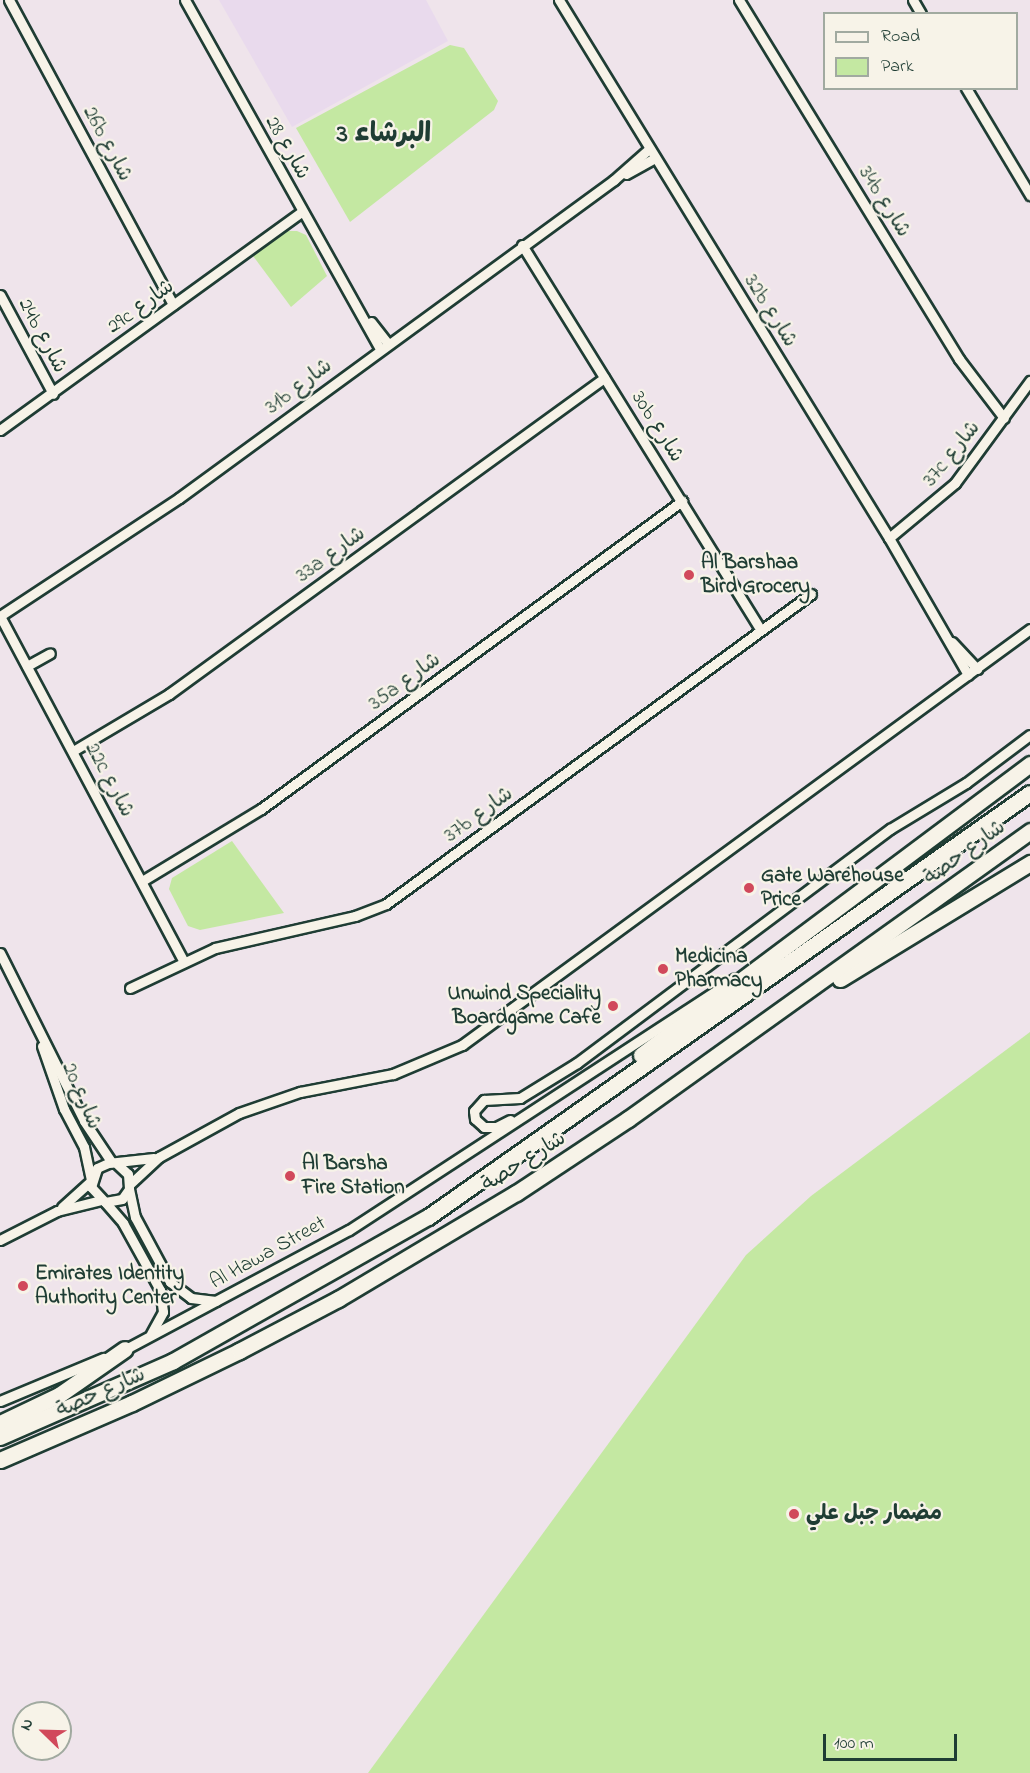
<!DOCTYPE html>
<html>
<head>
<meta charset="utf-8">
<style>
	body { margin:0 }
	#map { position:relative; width:1030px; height:1773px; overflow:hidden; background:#efe4eb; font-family:"Indie Flower","Playpen Sans Arabic",sans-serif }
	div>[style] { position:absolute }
	.built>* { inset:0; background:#e9daed }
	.green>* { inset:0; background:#c4e8a2 }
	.roads { filter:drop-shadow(2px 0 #1f3d34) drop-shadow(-2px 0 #1f3d34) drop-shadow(0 2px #1f3d34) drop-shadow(0 -2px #1f3d34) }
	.minor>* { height:9px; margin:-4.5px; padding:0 4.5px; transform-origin:4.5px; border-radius:4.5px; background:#f7f3e8 }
	.primary>* { height:15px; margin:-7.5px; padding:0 7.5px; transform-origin:7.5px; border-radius:7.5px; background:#f7f3e8 }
	.dots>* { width:16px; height:16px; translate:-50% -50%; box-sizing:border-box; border:3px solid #f7f3e8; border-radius:50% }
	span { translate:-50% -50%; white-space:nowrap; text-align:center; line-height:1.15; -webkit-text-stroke:4.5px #f7f3e8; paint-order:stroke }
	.street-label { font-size:21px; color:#1f3d34 }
	.poi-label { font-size:21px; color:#1f3d34; font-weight:700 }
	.left { translate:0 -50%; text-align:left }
	.right { translate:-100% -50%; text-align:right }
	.district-label { font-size:27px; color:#1f3d34; font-weight:700 }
	.legend { position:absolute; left:823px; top:12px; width:195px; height:78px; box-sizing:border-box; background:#f7f3e8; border:2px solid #a1aaa0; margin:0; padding:8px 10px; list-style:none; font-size:18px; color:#1f3d34 }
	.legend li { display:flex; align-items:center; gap:12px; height:30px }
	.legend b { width:30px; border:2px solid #a1aaa0 }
	.north { position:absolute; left:12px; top:1701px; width:60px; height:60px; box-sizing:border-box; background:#f7f3e8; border:2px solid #a1aaa0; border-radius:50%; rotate:293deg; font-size:16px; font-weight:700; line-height:24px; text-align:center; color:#1f3d34 }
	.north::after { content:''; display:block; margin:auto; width:21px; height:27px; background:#d1495b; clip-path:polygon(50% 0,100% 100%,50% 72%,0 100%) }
	.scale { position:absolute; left:823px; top:1734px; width:134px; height:27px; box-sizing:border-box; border:3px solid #1f3d34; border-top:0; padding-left:8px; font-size:18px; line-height:21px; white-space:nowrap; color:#1f3d34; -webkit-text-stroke:4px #f7f3e8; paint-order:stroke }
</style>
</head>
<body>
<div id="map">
	<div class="built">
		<i style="clip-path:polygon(219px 0,426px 0,448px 41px,292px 127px)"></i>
	</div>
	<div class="green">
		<i style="clip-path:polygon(450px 45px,464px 48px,498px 101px,494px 110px,350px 222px,296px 128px)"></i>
		<i style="clip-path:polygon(297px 231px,306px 235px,327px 276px,291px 307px,253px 256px,288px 231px)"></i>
		<i style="clip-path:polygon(232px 841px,284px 913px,200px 930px,188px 926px,169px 889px,172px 878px)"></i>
		<i style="clip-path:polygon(1030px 1032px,1030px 1773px,368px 1773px,746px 1255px,811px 1196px)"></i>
	</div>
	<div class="roads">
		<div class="minor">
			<i style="left:9px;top:0;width:346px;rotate:61.7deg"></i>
			<i style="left:185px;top:0;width:400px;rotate:60.8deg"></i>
			<i style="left:559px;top:0;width:631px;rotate:58.48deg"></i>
			<i style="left:889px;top:538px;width:158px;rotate:60deg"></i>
			<i style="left:739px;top:0;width:421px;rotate:58.5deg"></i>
			<i style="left:959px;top:359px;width:74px;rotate:52.7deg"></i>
			<i style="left:913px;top:0;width:16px;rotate:60deg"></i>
			<i style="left:966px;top:88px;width:125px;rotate:59.1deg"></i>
			<i style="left:626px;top:174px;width:33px;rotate:-29deg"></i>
			<i style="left:522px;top:245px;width:452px;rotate:58.2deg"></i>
			<i style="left:0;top:295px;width:112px;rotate:61.8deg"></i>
			<i style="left:371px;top:322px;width:28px;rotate:52deg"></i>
			<i style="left:0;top:430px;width:373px;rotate:-35.9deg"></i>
			<i style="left:889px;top:538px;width:86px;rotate:-39.8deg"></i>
			<i style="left:955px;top:483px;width:127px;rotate:-53.7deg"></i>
			<i style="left:0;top:616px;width:214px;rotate:-33.4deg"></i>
			<i style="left:179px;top:498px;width:539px;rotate:-36.17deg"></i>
			<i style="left:614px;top:180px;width:47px;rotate:-41.5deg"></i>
			<i style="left:0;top:616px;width:392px;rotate:62deg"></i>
			<i style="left:952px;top:642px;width:37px;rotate:47deg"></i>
			<i style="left:27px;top:666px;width:26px;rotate:-29deg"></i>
			<i style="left:73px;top:751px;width:112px;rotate:-30.7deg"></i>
			<i style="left:169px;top:694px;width:538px;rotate:-36deg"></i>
			<i style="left:142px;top:881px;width:139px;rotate:-31.2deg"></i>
			<i style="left:261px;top:809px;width:522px;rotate:-36.19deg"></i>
			<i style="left:0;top:953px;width:188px;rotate:63.4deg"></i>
			<i style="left:84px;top:1121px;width:50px;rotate:56.3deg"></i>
			<i style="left:130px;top:988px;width:94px;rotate:-25.2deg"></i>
			<i style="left:215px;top:948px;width:144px;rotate:-12.9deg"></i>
			<i style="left:355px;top:916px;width:33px;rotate:-21deg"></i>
			<i style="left:386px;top:904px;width:526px;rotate:-36.11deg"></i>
			<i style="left:42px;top:1046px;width:67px;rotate:70.8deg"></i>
			<i style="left:64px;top:1109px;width:43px;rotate:62.2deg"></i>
			<i style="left:84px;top:1147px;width:33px;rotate:78deg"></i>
			<i style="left:510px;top:1120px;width:16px;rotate:153deg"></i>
			<i style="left:496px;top:1127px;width:12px;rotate:180deg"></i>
			<i style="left:484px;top:1127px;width:12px;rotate:-138deg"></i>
			<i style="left:475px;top:1119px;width:8px;rotate:-97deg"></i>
			<i style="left:474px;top:1111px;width:15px;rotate:-48deg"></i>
			<i style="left:484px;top:1100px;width:36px;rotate:-3deg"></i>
			<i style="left:520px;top:1098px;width:67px;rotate:-31.6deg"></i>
			<i style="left:577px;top:1063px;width:391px;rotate:-36.8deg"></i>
			<i style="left:890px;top:829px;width:89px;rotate:-31.2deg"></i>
			<i style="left:966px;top:783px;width:80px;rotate:-36.9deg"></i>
			<i style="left:116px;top:1163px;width:16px;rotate:43deg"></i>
			<i style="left:128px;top:1174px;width:15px;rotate:86deg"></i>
			<i style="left:129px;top:1189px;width:12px;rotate:125deg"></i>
			<i style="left:122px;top:1199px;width:17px;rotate:170deg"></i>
			<i style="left:105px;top:1202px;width:21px;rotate:-133deg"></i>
			<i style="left:91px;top:1187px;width:20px;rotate:-72deg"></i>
			<i style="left:97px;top:1168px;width:12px;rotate:-24deg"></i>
			<i style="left:108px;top:1163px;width:46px;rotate:-6.2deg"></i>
			<i style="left:130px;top:1184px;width:40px;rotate:-43deg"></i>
			<i style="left:159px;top:1157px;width:91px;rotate:-28.8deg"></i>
			<i style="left:239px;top:1113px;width:65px;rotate:-19deg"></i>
			<i style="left:300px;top:1092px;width:95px;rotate:-11deg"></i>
			<i style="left:393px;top:1074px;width:75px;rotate:-22.8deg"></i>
			<i style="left:462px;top:1045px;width:704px;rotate:-36.22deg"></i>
			<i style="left:129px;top:1189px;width:29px;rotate:78deg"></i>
			<i style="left:135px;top:1217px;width:74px;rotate:61.7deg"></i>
			<i style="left:170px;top:1282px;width:26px;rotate:37deg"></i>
			<i style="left:191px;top:1298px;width:25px;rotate:7deg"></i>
			<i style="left:105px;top:1202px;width:28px;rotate:49deg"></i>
			<i style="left:123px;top:1223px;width:77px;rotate:61.1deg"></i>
			<i style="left:160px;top:1290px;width:22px;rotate:82deg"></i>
			<i style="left:163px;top:1312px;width:25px;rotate:119deg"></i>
			<i style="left:62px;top:1207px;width:39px;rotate:-42deg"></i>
			<i style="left:0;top:1240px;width:64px;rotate:-27deg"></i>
			<i style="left:57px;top:1211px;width:45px;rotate:-14deg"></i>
			<i style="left:122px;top:1351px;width:257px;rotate:-28.1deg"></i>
			<i style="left:349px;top:1230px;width:460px;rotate:-33.1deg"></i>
			<i style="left:0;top:1401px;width:112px;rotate:-22.7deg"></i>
		</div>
		<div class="primary">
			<i style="left:840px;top:979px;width:223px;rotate:-31.4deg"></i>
			<i style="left:641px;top:1055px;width:486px;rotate:-36.8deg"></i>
			<i style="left:0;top:1423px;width:65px;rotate:-25.4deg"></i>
			<i style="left:59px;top:1395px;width:80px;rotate:-34.9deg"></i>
			<i style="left:0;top:1437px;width:189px;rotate:-23.7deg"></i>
			<i style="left:173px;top:1361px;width:293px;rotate:-29.5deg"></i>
			<i style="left:428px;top:1217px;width:736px;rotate:-35.16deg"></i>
			<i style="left:0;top:1460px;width:144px;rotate:-23.4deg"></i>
			<i style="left:132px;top:1403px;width:119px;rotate:-25.9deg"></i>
			<i style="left:239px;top:1351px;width:112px;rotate:-27.7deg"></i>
			<i style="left:338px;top:1299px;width:207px;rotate:-30.8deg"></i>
			<i style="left:516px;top:1193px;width:134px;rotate:-33.5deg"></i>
			<i style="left:628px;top:1119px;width:495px;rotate:-35.6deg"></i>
		</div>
	</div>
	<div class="dots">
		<i style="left:689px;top:575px;background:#d1495b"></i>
		<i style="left:749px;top:888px;background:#d1495b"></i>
		<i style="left:663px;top:969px;background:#d1495b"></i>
		<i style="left:613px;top:1006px;background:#d1495b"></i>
		<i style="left:290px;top:1176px;background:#d1495b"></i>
		<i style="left:23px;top:1286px;background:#d1495b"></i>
		<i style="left:794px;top:1514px;background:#d1495b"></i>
	</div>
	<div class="street-label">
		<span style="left:107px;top:144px;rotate:62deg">26b شارع</span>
		<span style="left:287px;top:148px;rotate:60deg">شارع 28</span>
		<span style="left:884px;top:202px;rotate:58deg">34b شارع</span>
		<span style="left:141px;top:307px;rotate:-36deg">29c شارع</span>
		<span style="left:770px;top:311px;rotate:58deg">32b شارع</span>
		<span style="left:42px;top:336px;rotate:62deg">24b شارع</span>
		<span style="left:299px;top:387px;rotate:-37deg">31b شارع</span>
		<span style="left:657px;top:427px;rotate:58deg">30b شارع</span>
		<span style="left:952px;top:454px;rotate:-51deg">37c شارع</span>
		<span style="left:331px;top:555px;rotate:-36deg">33a شارع</span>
		<span style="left:405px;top:682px;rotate:-36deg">35a شارع</span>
		<span style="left:109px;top:780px;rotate:62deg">22c شارع</span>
		<span style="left:479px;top:815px;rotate:-36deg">37b شارع</span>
		<span style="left:965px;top:853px;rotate:-36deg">شارع حصة</span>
		<span style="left:81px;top:1096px;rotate:67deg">شارع 20</span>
		<span style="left:524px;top:1162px;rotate:-32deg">شارع حصة</span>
		<span style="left:268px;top:1253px;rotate:-29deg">Al Hawa Street</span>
		<span style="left:101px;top:1393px;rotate:-24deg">شارع حصة</span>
	</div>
	<div class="poi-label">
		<span class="left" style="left:701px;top:575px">Al Barshaa<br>Bird Grocery</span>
		<span class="left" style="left:761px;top:888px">Gate Warehouse<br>Price</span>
		<span class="left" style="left:675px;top:969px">Medicina<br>Pharmacy</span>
		<span class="right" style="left:601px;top:1006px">Unwind Speciality<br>Boardgame Cafe</span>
		<span class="left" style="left:302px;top:1176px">Al Barsha<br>Fire Station</span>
		<span class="left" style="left:35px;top:1286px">Emirates Identity<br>Authority Center</span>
		<span class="left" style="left:806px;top:1514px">مضمار جبل علي</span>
	</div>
	<div class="district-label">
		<span style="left:384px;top:135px">البرشاء 3</span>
	</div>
	<ul class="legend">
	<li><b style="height:8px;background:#f7f3e8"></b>Road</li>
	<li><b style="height:16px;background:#c4e8a2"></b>Park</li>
	</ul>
	<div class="north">N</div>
	<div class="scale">100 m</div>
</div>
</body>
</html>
